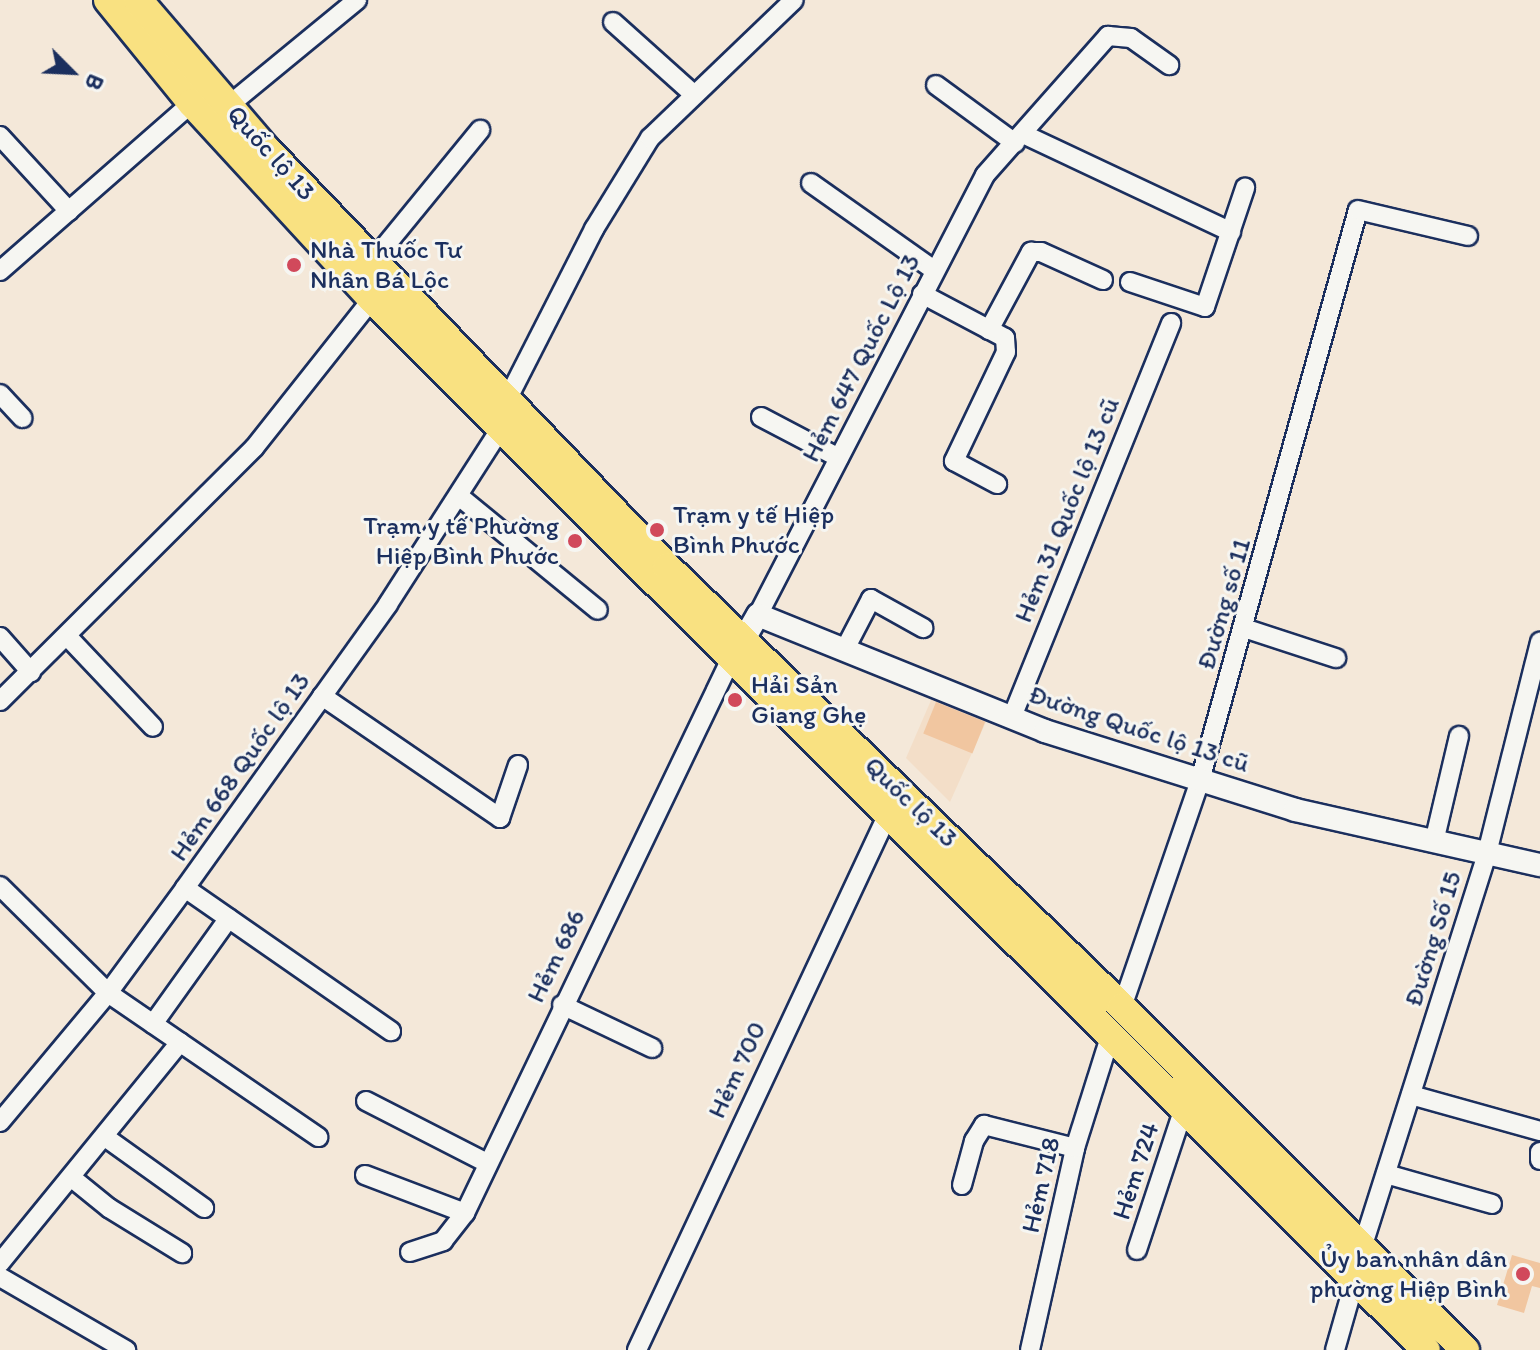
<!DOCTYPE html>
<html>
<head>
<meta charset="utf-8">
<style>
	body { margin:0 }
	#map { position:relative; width:1540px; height:1350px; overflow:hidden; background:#f4e8d9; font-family:Itim,sans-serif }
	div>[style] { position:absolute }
	.built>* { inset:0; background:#f3dec8 }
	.building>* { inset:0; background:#f1c6a0; transform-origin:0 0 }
	.roads { filter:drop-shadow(2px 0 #1b2f5e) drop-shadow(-2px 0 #1b2f5e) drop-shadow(0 2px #1b2f5e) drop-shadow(0 -2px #1b2f5e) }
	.minor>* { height:18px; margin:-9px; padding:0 9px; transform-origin:9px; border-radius:9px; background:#f6f6f2 }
	.tertiary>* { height:22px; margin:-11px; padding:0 11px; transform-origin:11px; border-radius:11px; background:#f6f6f2 }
	.trunk>* { height:28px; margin:-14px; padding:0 14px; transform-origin:14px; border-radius:14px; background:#f9e181 }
	.dots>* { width:22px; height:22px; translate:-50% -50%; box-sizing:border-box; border:4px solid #f6f6f2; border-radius:50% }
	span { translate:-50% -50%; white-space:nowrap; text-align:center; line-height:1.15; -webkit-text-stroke:6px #f6f6f2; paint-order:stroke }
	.street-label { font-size:26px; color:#1b2f5e }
	.poi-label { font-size:26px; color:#1b2f5e }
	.left { translate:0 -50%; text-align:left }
	.right { translate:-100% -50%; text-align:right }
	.north { position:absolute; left:32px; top:32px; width:80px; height:80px; -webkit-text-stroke:6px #f6f6f2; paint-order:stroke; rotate:114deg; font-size:22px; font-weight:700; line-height:32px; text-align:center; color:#1b2f5e }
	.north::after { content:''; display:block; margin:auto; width:28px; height:36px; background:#1b2f5e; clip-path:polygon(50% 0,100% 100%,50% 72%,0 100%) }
</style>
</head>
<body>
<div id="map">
	<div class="built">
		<i style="clip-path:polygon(935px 691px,989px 715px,950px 802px,906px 758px)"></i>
	</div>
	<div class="building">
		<i style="left:936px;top:702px;width:53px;height:34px;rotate:22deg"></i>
		<i style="clip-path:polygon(1512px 1255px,1540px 1263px,1540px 1288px,1532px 1286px,1524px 1313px,1497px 1305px)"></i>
	</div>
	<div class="roads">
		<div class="minor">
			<i style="left:613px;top:22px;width:106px;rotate:41.9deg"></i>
			<i style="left:936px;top:85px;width:98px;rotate:36.3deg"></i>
			<i style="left:228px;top:106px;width:167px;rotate:-39.4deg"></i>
			<i style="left:1023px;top:134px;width:230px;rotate:25.2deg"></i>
			<i style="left:0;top:136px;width:102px;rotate:47.4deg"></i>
			<i style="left:811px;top:183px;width:151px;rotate:35.3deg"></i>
			<i style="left:372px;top:262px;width:171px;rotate:-50.7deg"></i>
			<i style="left:0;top:271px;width:255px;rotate:-41.2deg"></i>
			<i style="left:1130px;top:282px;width:79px;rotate:18.4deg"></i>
			<i style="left:1205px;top:307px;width:126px;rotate:-71.4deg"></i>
			<i style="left:922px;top:294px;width:94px;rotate:27.9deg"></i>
			<i style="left:1005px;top:338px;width:14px;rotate:86deg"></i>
			<i style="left:1006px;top:352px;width:121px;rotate:115.5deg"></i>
			<i style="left:954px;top:461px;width:49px;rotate:28.1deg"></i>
			<i style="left:989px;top:330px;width:89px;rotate:-61.7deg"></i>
			<i style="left:1031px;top:252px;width:10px"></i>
			<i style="left:1041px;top:252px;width:68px;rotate:24.3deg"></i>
			<i style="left:0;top:394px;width:33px;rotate:47deg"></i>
			<i style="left:507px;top:400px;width:192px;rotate:-63deg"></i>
			<i style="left:594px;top:229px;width:107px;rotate:-58.4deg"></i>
			<i style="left:650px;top:138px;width:199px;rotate:-43.8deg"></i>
			<i style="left:761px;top:417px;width:88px;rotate:27.7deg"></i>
			<i style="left:460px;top:497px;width:178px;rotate:39.3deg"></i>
			<i style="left:758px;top:615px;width:495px;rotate:-62.7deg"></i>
			<i style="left:985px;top:175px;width:186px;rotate:-48.5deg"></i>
			<i style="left:1108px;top:36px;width:23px;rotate:5deg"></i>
			<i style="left:1131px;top:38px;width:47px;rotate:35.4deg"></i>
			<i style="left:1244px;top:628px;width:97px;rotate:18.1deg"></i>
			<i style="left:67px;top:636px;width:125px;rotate:46.6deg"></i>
			<i style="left:0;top:637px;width:47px;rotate:48.5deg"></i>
			<i style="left:846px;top:647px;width:54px;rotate:-62.5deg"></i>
			<i style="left:871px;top:599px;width:60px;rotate:29.1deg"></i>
			<i style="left:322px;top:696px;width:216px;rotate:34.4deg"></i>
			<i style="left:500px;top:818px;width:56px;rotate:-71.2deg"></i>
			<i style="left:0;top:701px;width:359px;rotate:-44.9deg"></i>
			<i style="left:254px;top:448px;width:190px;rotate:-51.6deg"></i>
			<i style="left:1012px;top:717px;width:425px;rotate:-68deg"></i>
			<i style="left:1434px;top:842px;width:109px;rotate:-76.7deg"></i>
			<i style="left:0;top:886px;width:152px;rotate:44.7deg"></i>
			<i style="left:108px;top:993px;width:255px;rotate:34.4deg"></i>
			<i style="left:185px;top:888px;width:251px;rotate:34.8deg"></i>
			<i style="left:562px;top:1005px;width:100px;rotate:25.5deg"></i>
			<i style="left:1122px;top:1007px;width:240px;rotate:-71deg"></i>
			<i style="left:1200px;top:780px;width:591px;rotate:-74.51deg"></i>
			<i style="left:1358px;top:210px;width:113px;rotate:13.3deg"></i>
			<i style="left:153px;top:1024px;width:130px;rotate:-54.4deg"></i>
			<i style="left:1411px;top:1095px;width:134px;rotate:15.6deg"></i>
			<i style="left:366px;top:1101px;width:136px;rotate:27.1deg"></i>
			<i style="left:0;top:1122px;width:168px;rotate:-50.1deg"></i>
			<i style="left:108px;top:993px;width:130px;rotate:-53.7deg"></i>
			<i style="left:185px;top:888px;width:349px;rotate:-54.4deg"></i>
			<i style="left:388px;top:604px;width:209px;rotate:-57.3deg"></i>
			<i style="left:105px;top:1137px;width:122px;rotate:35.6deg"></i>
			<i style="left:1540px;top:1152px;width:8px;rotate:90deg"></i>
			<i style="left:1386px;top:1174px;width:110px;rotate:15.8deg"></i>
			<i style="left:365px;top:1175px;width:107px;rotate:20.8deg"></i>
			<i style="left:72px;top:1178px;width:48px;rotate:39deg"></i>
			<i style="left:109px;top:1208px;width:86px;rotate:31.7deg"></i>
			<i style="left:962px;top:1185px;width:46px;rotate:-74.7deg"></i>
			<i style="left:974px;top:1141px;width:19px;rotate:-58deg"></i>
			<i style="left:984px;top:1125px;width:94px;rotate:14.2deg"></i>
			<i style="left:1362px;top:1248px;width:414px;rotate:-72.4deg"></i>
			<i style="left:1487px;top:853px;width:218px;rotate:-75.9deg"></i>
			<i style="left:1137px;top:1250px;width:150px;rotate:-71.7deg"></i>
			<i style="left:410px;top:1252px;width:35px;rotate:-18deg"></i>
			<i style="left:443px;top:1241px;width:36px;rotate:-52deg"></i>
			<i style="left:465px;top:1213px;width:612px;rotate:-64.36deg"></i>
			<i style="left:0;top:1263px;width:285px;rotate:-50.8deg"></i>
			<i style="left:0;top:1277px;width:146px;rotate:30.1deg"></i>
			<i style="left:637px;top:1350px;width:592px;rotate:-64.91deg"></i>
			<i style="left:1030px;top:1350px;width:207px;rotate:-77.4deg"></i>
			<i style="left:1075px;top:1148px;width:120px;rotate:-72.5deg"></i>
			<i style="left:1335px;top:1350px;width:73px;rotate:-74.1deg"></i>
		</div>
		<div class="tertiary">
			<i style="left:744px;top:639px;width:28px;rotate:-60deg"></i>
			<i style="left:758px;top:615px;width:310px;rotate:22deg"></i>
			<i style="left:1045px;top:731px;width:262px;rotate:17.5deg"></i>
			<i style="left:1295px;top:810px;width:251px;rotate:12.7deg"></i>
		</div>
		<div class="trunk">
			<i style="left:108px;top:0;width:133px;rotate:50.8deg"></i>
			<i style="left:192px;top:103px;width:266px;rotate:47.4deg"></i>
			<i style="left:372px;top:299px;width:1488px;rotate:44.92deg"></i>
			<i style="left:138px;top:0;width:194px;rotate:49.4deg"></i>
			<i style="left:264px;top:147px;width:582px;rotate:46.18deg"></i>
			<i style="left:667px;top:567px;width:633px;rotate:44.04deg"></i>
			<i style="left:1122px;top:1007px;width:485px;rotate:45deg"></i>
		</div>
	</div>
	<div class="dots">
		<i style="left:294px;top:265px;background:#d1495b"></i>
		<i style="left:657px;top:530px;background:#d1495b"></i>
		<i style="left:575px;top:541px;background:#d1495b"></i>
		<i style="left:735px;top:700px;background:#d1495b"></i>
		<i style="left:1523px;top:1274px;background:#d1495b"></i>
	</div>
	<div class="street-label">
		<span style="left:271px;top:153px;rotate:48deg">Quốc lộ 13</span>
		<span style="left:861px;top:358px;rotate:-63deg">Hẻm 647 Quốc Lộ 13</span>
		<span style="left:1067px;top:510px;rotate:-68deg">Hẻm 31 Quốc lộ 13 cũ</span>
		<span style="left:1224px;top:604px;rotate:-74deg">Đường số 11</span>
		<span style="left:1139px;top:729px;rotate:18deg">Đường Quốc lộ 13 cũ</span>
		<span style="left:240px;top:767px;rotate:-55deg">Hẻm 668 Quốc lộ 13</span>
		<span style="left:911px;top:802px;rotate:44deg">Quốc lộ 13</span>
		<span style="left:1433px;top:939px;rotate:-73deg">Đường Số 15</span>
		<span style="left:556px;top:956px;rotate:-64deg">Hẻm 686</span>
		<span style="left:737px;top:1070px;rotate:-65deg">Hẻm 700</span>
		<span style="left:1136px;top:1171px;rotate:-72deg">Hẻm 724</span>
		<span style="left:1041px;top:1185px;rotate:-77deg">Hẻm 718</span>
	</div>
	<div class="poi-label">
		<span class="left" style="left:310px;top:265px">Nhà Thuốc Tư<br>Nhân Bá Lộc</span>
		<span class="left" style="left:673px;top:530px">Trạm y tế Hiệp<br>Bình Phước</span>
		<span class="right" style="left:559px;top:541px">Trạm y tế Phường<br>Hiệp Bình Phước</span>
		<span class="left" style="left:751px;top:700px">Hải Sản<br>Giang Ghẹ</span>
		<span class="right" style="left:1507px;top:1274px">Ủy ban nhân dân<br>phường Hiệp Bình</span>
	</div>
	<div class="north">B</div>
</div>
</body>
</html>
